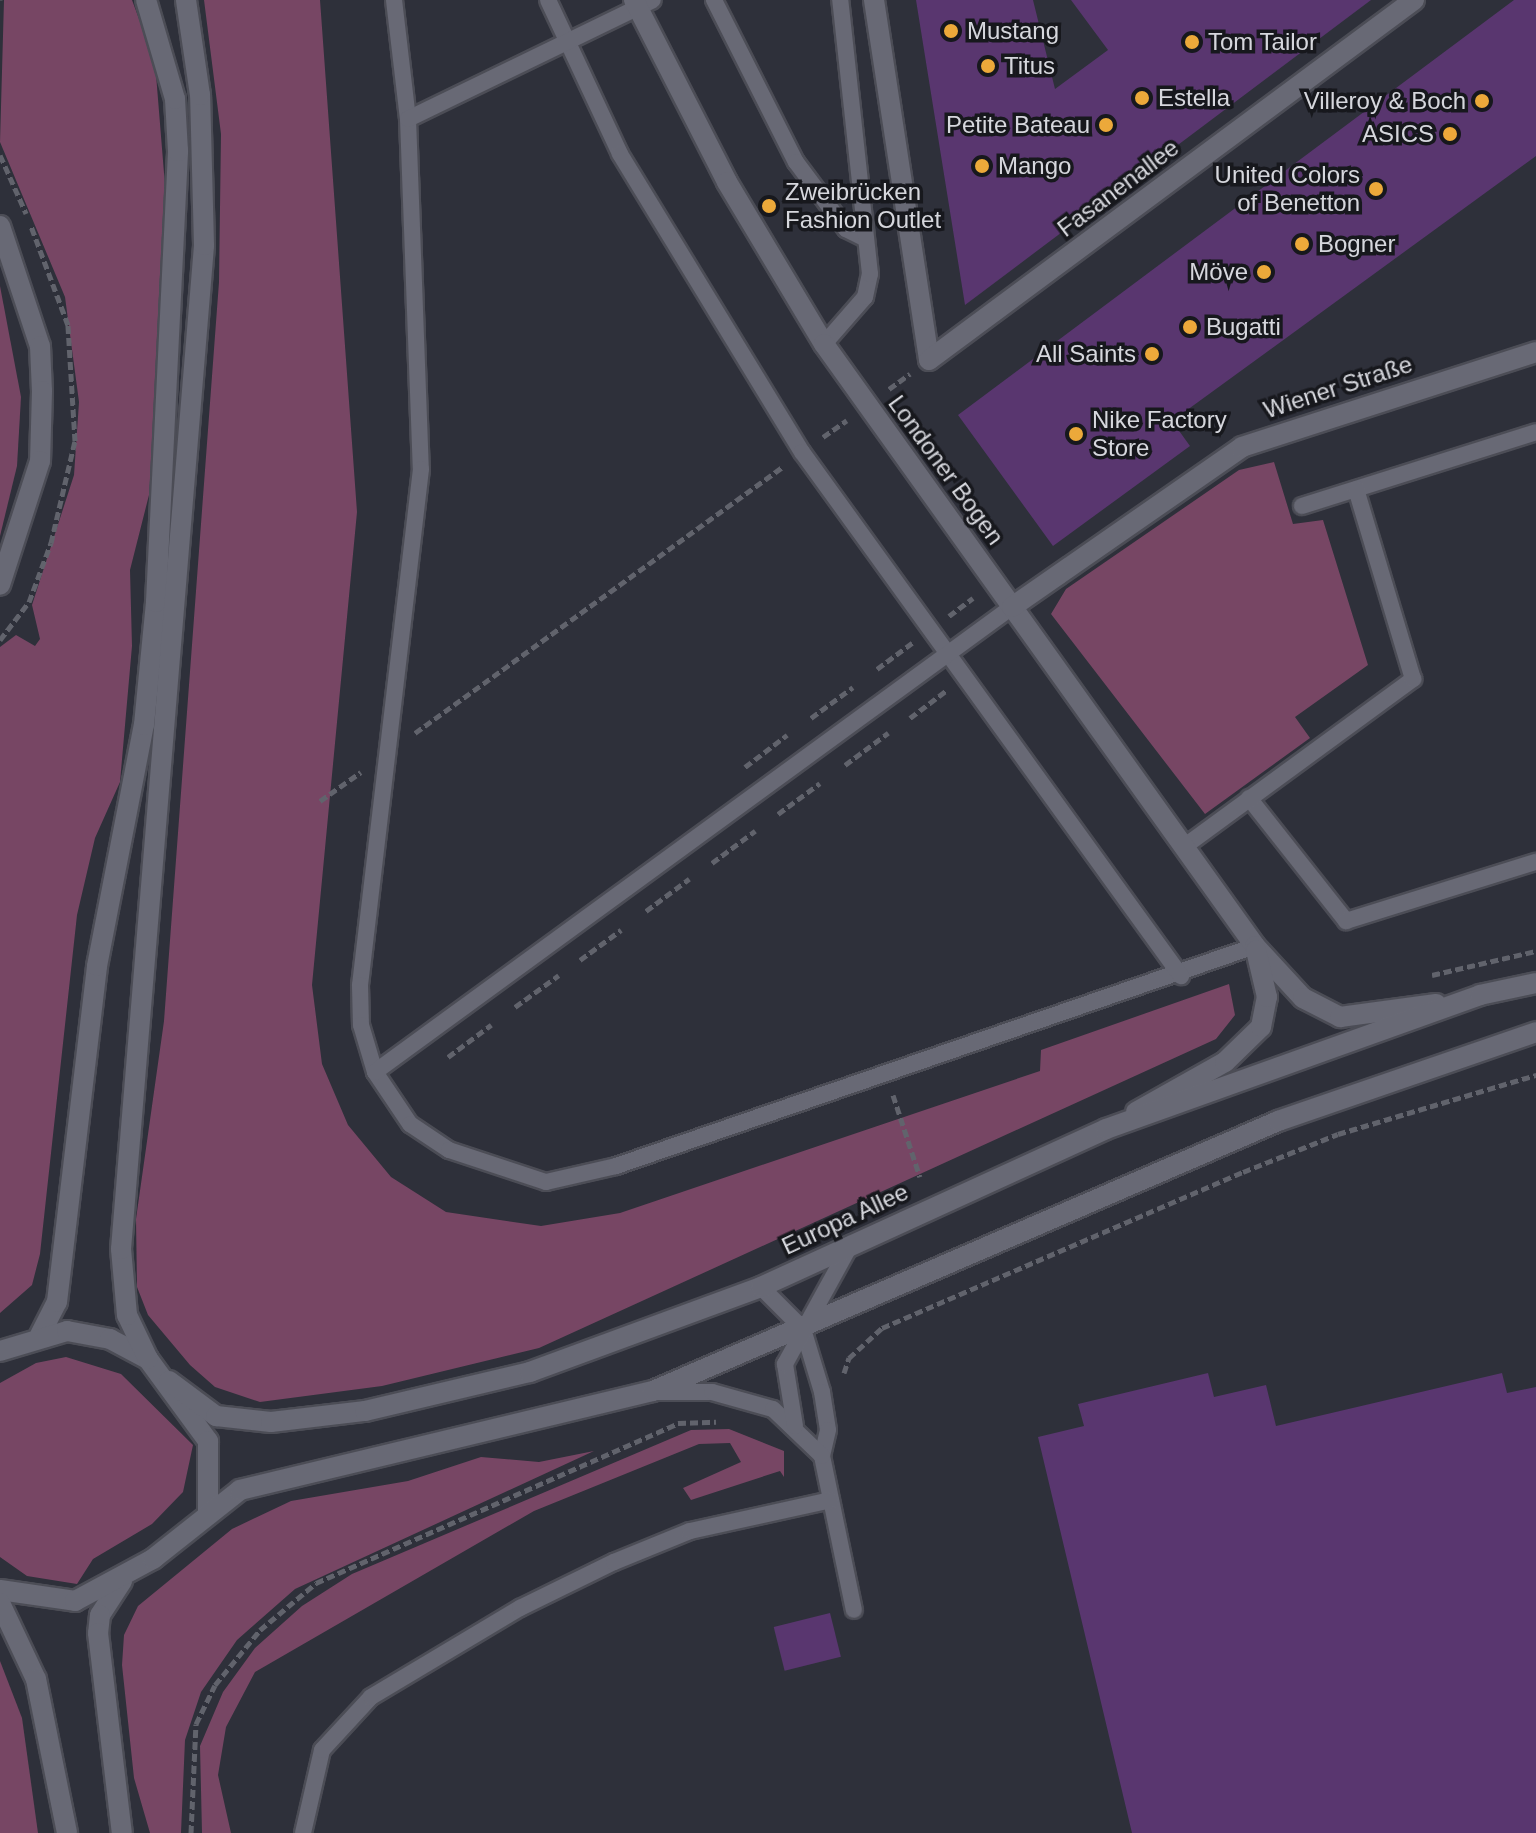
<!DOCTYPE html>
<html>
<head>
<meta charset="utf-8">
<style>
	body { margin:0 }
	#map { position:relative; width:1536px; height:1833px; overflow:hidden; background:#2e303a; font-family:Arial,sans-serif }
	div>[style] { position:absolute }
	.green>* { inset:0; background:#774664 }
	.building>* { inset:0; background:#59366f; transform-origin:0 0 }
	.path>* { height:5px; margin-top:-2.5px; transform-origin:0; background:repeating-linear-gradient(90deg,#61636c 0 8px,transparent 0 12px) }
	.roads { filter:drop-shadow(2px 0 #4c4d56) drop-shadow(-2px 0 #4c4d56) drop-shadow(0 2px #4c4d56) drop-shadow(0 -2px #4c4d56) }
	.service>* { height:16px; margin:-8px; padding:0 8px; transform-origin:8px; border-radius:8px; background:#686975 }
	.pedestrian>* { height:20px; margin:-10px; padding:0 10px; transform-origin:10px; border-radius:10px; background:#686975 }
	.minor>* { height:20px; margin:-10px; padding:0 10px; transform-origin:10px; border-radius:10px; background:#686975 }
	.tertiary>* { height:20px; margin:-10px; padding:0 10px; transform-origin:10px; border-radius:10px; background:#686975 }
	.secondary>* { height:20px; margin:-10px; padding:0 10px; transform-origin:10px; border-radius:10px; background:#686975 }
	.dots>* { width:22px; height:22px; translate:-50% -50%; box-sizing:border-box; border:4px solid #17181d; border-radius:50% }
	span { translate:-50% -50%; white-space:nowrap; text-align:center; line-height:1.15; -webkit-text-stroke:7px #17181d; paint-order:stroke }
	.poi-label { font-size:24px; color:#d6d7dd }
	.left { translate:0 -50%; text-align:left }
	.right { translate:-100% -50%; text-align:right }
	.street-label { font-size:24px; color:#d6d7dd }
</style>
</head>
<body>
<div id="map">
	<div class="green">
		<i style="clip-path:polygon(4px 0,132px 0,155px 62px,170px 247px,149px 495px,130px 570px,132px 646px,120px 782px,95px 838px,77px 915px,40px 1254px,32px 1285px,0 1313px,0 647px,16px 635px,35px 646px,40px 639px,32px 605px,74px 475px,79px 402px,65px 297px,0 142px)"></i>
		<i style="clip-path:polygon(204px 0,320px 0,357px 512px,312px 985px,322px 1064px,348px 1125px,391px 1177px,446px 1212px,541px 1226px,620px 1213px,1040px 1071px,1041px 1050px,1229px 984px,1235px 1015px,1216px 1039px,539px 1348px,382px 1386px,260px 1402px,215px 1387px,190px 1365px,148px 1315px,137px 1287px,136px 1219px,164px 1021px,219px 282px,221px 134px)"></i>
		<i style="clip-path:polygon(0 286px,21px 397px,17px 466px,0 536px)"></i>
		<i style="clip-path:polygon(1274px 462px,1293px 524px,1323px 520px,1368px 665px,1295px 717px,1310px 738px,1205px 814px,1051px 614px,1066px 589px,1239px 470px)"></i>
		<i style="clip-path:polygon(66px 1357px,121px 1374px,193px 1445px,183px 1492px,152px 1524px,93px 1559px,77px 1584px,27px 1576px,0 1557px,0 1383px,36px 1363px)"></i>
		<i style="clip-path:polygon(729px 1429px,784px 1451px,784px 1477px,780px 1471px,691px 1500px,683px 1488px,741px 1462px,730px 1443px,699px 1444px,534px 1511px,255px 1672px,226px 1727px,218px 1775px,231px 1833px,202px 1833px,200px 1746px,223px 1692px,255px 1648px,302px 1606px,352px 1574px,691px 1430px)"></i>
		<i style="clip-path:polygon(594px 1451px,295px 1589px,237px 1640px,201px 1692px,185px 1740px,181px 1833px,150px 1833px,134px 1778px,122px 1665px,124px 1635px,138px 1606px,232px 1529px,291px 1501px,408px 1481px,481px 1457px,539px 1462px)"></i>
		<i style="clip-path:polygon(0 1661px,22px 1718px,38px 1833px,0 1833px)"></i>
	</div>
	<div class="building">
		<i style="clip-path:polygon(916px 0,1033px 0,1055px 89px,1108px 50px,1071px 0,1371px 0,965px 305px)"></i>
		<i style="clip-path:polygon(1514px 0,1536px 0,1536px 156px,1172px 421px,1190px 446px,1053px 546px,958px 415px)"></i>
		<i style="clip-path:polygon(1208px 1373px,1214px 1397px,1266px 1385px,1276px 1426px,1502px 1373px,1507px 1393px,1536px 1387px,1536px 1833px,1132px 1833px,1038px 1437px,1084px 1426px,1078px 1404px)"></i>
		<i style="left:830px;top:1613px;width:45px;height:58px;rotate:76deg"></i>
	</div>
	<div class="path">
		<i style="left:0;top:1px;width:1px;rotate:-90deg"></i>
		<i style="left:0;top:155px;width:64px;rotate:65.9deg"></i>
		<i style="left:889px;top:389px;width:26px;rotate:-36deg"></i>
		<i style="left:823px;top:437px;width:29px;rotate:-35deg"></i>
		<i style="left:949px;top:616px;width:30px;rotate:-37deg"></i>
		<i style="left:0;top:640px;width:48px;rotate:-52.7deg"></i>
		<i style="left:29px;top:602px;width:63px;rotate:-69.6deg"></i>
		<i style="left:51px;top:543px;width:105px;rotate:-76.8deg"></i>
		<i style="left:75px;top:441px;width:116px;rotate:-93.5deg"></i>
		<i style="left:68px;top:325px;width:106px;rotate:-110.5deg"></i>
		<i style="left:877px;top:669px;width:44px;rotate:-36.6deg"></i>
		<i style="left:811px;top:718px;width:52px;rotate:-36.4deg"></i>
		<i style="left:910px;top:718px;width:46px;rotate:-37.1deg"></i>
		<i style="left:415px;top:733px;width:453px;rotate:-35.9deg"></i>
		<i style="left:845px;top:765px;width:54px;rotate:-36.7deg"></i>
		<i style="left:745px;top:767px;width:53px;rotate:-37.3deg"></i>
		<i style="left:320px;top:801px;width:50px;rotate:-35.3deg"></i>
		<i style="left:778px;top:814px;width:52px;rotate:-36.4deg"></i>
		<i style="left:712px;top:863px;width:54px;rotate:-36.7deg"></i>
		<i style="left:646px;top:911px;width:54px;rotate:-36.7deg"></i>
		<i style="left:580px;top:960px;width:51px;rotate:-36.2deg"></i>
		<i style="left:1432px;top:975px;width:107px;rotate:-13deg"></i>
		<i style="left:515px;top:1007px;width:54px;rotate:-36deg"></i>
		<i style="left:448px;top:1057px;width:54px;rotate:-36.7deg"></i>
		<i style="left:893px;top:1095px;width:86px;rotate:71.8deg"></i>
		<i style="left:844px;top:1373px;width:16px;rotate:-72deg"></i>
		<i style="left:849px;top:1358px;width:45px;rotate:-42.3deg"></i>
		<i style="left:882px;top:1328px;width:393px;rotate:-23.4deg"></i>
		<i style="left:1243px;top:1172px;width:102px;rotate:-21.8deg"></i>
		<i style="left:1338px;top:1134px;width:207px;rotate:-16.6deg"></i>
		<i style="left:191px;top:1833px;width:109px;rotate:-87.4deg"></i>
		<i style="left:196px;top:1724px;width:43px;rotate:-64deg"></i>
		<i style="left:215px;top:1685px;width:71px;rotate:-50.7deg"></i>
		<i style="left:260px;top:1630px;width:73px;rotate:-40deg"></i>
		<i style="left:316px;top:1583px;width:396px;rotate:-23.8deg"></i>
		<i style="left:678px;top:1423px;width:38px;rotate:-2deg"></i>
	</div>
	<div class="roads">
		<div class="service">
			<i style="left:394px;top:0;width:120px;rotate:83.3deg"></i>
			<i style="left:408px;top:119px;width:350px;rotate:87.9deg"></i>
			<i style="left:421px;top:469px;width:520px;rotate:96.74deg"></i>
			<i style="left:360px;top:985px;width:40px;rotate:88.6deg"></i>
			<i style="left:361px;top:1025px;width:49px;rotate:73.4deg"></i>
			<i style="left:375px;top:1072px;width:63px;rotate:56.1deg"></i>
			<i style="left:410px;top:1124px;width:47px;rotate:33.7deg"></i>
			<i style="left:449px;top:1150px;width:102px;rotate:18.3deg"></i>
			<i style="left:546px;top:1182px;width:72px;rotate:-12.9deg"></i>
			<i style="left:616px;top:1166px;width:676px;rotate:-19deg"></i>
			<i style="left:548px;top:0;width:170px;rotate:64.9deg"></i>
			<i style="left:620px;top:154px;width:349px;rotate:58.6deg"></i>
			<i style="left:802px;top:452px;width:647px;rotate:54.12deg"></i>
			<i style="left:714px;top:0;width:182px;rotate:63.2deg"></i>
			<i style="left:796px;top:162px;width:84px;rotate:53.3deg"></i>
			<i style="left:846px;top:229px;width:22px;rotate:27deg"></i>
			<i style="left:408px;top:119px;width:272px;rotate:-25.9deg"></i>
			<i style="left:824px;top:344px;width:62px;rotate:-48.9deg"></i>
			<i style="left:865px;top:297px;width:24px;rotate:-78deg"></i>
			<i style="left:870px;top:274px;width:276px;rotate:-96.2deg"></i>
			<i style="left:1302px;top:506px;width:245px;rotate:-17.5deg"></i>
			<i style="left:1249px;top:798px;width:157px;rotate:51.7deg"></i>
			<i style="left:1346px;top:921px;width:199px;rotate:-17.3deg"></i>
			<i style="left:1185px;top:846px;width:283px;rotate:-36.2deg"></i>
			<i style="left:1413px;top:679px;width:198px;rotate:-106.7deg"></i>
			<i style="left:375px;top:1072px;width:789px;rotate:-36.13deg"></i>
			<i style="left:761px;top:1287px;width:59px;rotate:45deg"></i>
			<i style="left:803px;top:1329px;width:66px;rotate:73.2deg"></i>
			<i style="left:822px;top:1392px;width:38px;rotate:81deg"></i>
			<i style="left:828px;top:1430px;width:27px;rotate:103deg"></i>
			<i style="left:822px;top:1456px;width:157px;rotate:78.3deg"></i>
			<i style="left:658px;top:1392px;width:54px"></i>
			<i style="left:712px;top:1392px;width:63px;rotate:15.6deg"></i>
			<i style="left:773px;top:1409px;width:68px;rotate:43.8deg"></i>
			<i style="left:795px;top:1426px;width:63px;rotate:-99.2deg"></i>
			<i style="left:785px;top:1364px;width:137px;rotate:-61.2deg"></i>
			<i style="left:303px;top:1833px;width:85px;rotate:-77.1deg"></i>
			<i style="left:322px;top:1750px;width:72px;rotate:-47.2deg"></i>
			<i style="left:371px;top:1697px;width:174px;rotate:-30.9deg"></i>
			<i style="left:520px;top:1608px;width:105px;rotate:-26.1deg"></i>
			<i style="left:614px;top:1562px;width:82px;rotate:-22.2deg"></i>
			<i style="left:690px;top:1531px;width:144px;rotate:-12.4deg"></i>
		</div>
		<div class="pedestrian">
			<i style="left:874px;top:0;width:364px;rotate:81.3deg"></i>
			<i style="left:929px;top:360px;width:604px;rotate:-36.59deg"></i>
		</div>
		<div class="minor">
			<i style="left:634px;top:0;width:204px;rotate:62.9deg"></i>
			<i style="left:727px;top:182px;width:189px;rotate:59.1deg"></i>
			<i style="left:824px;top:344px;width:740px;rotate:54.4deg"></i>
			<i style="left:1255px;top:946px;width:71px;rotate:47.3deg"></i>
			<i style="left:1303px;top:998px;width:42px;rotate:27.2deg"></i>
			<i style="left:1340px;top:1017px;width:97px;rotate:-7.7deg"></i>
			<i style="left:1012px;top:607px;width:280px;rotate:-34.8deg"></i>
			<i style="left:1242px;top:447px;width:309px;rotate:-17.9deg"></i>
			<i style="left:1136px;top:1112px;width:102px;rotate:-29.3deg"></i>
			<i style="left:1225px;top:1062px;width:50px;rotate:-44.2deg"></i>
			<i style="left:1261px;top:1027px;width:31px;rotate:-79deg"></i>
			<i style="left:1267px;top:997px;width:48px;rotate:-103.2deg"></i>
		</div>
		<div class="tertiary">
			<i style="left:0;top:226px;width:126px;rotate:71.6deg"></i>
			<i style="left:40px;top:346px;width:45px;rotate:87.5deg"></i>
			<i style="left:42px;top:391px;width:70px;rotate:91.6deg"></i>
			<i style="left:40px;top:461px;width:130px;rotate:107.9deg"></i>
		</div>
		<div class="secondary">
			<i style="left:40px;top:1335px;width:37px;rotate:-63deg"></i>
			<i style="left:57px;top:1302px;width:338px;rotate:-83.2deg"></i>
			<i style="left:97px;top:966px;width:246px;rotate:-79deg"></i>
			<i style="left:144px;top:725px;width:124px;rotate:-84.4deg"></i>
			<i style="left:156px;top:602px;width:452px;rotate:-87.2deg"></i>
			<i style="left:178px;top:151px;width:52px;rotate:-93.3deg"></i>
			<i style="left:175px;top:99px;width:103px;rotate:-106.3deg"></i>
			<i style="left:0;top:1351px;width:70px;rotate:-16.6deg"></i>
			<i style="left:67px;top:1331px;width:44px;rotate:10.5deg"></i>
			<i style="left:110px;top:1339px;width:43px;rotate:27.8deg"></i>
			<i style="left:148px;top:1359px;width:102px;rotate:53.8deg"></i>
			<i style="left:208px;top:1441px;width:71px;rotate:90deg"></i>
			<i style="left:148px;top:1359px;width:49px;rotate:-115.5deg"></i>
			<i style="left:127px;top:1315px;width:66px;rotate:-95.2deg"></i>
			<i style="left:121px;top:1249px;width:1007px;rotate:-85.27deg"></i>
			<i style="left:204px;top:245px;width:150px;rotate:-91.5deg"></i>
			<i style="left:200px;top:95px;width:96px;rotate:-98.4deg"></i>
			<i style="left:169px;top:1381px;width:59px;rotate:36.7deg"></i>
			<i style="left:216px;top:1416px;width:55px;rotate:6.2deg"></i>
			<i style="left:271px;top:1422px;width:95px;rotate:-6.7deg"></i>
			<i style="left:365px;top:1411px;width:170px;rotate:-13.3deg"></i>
			<i style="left:530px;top:1372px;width:246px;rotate:-20.2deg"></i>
			<i style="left:761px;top:1287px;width:379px;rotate:-24.6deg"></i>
			<i style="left:1106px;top:1129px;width:397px;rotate:-19.7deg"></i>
			<i style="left:1480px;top:995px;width:57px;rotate:-12.1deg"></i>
			<i style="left:122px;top:1581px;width:40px;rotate:122.9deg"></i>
			<i style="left:100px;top:1615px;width:18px;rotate:96deg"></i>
			<i style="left:98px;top:1633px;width:201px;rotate:83.2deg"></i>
			<i style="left:0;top:1590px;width:76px;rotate:8.3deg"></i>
			<i style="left:75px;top:1601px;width:89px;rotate:-28.3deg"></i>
			<i style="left:153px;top:1559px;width:111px;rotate:-38.4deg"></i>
			<i style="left:240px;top:1490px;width:425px;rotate:-13.5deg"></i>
			<i style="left:653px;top:1391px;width:681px;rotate:-23.36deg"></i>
			<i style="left:1278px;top:1121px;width:273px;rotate:-19deg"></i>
			<i style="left:0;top:1603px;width:84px;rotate:64.7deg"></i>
			<i style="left:36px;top:1679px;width:157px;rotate:78.6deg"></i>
		</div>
	</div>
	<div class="dots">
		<i style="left:951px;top:31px;background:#eca93a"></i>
		<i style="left:1192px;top:42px;background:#eca93a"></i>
		<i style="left:988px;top:66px;background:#eca93a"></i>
		<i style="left:1142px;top:98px;background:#eca93a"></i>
		<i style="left:1482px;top:101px;background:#eca93a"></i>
		<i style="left:1106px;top:125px;background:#eca93a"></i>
		<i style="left:1450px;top:134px;background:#eca93a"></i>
		<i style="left:982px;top:166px;background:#eca93a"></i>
		<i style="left:1376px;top:189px;background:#eca93a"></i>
		<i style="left:769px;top:206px;background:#eca93a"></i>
		<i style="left:1302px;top:244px;background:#eca93a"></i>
		<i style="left:1264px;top:272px;background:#eca93a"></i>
		<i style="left:1190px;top:327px;background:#eca93a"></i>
		<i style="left:1152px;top:354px;background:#eca93a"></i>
		<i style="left:1076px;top:434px;background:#eca93a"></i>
	</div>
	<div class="poi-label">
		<span class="left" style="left:967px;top:31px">Mustang</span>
		<span class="left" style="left:1208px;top:42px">Tom Tailor</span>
		<span class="left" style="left:1004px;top:66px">Titus</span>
		<span class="left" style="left:1158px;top:98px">Estella</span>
		<span class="right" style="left:1466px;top:101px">Villeroy &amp; Boch</span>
		<span class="right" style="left:1090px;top:125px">Petite Bateau</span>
		<span class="right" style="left:1434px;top:134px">ASICS</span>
		<span class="left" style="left:998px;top:166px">Mango</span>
		<span class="right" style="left:1360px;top:189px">United Colors<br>of Benetton</span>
		<span class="left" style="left:785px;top:206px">Zweibrücken<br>Fashion Outlet</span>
		<span class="left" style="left:1318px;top:244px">Bogner</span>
		<span class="right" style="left:1248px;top:272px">Möve</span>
		<span class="left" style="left:1206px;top:327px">Bugatti</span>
		<span class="right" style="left:1136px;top:354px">All Saints</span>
		<span class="left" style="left:1092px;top:434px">Nike Factory<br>Store</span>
	</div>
	<div class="street-label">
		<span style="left:1118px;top:188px;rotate:-37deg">Fasanenallee</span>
		<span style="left:1338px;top:387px;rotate:-18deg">Wiener Straße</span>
		<span style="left:946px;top:470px;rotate:54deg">Londoner Bogen</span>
		<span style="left:845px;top:1219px;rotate:-25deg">Europa Allee</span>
	</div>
</div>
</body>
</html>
